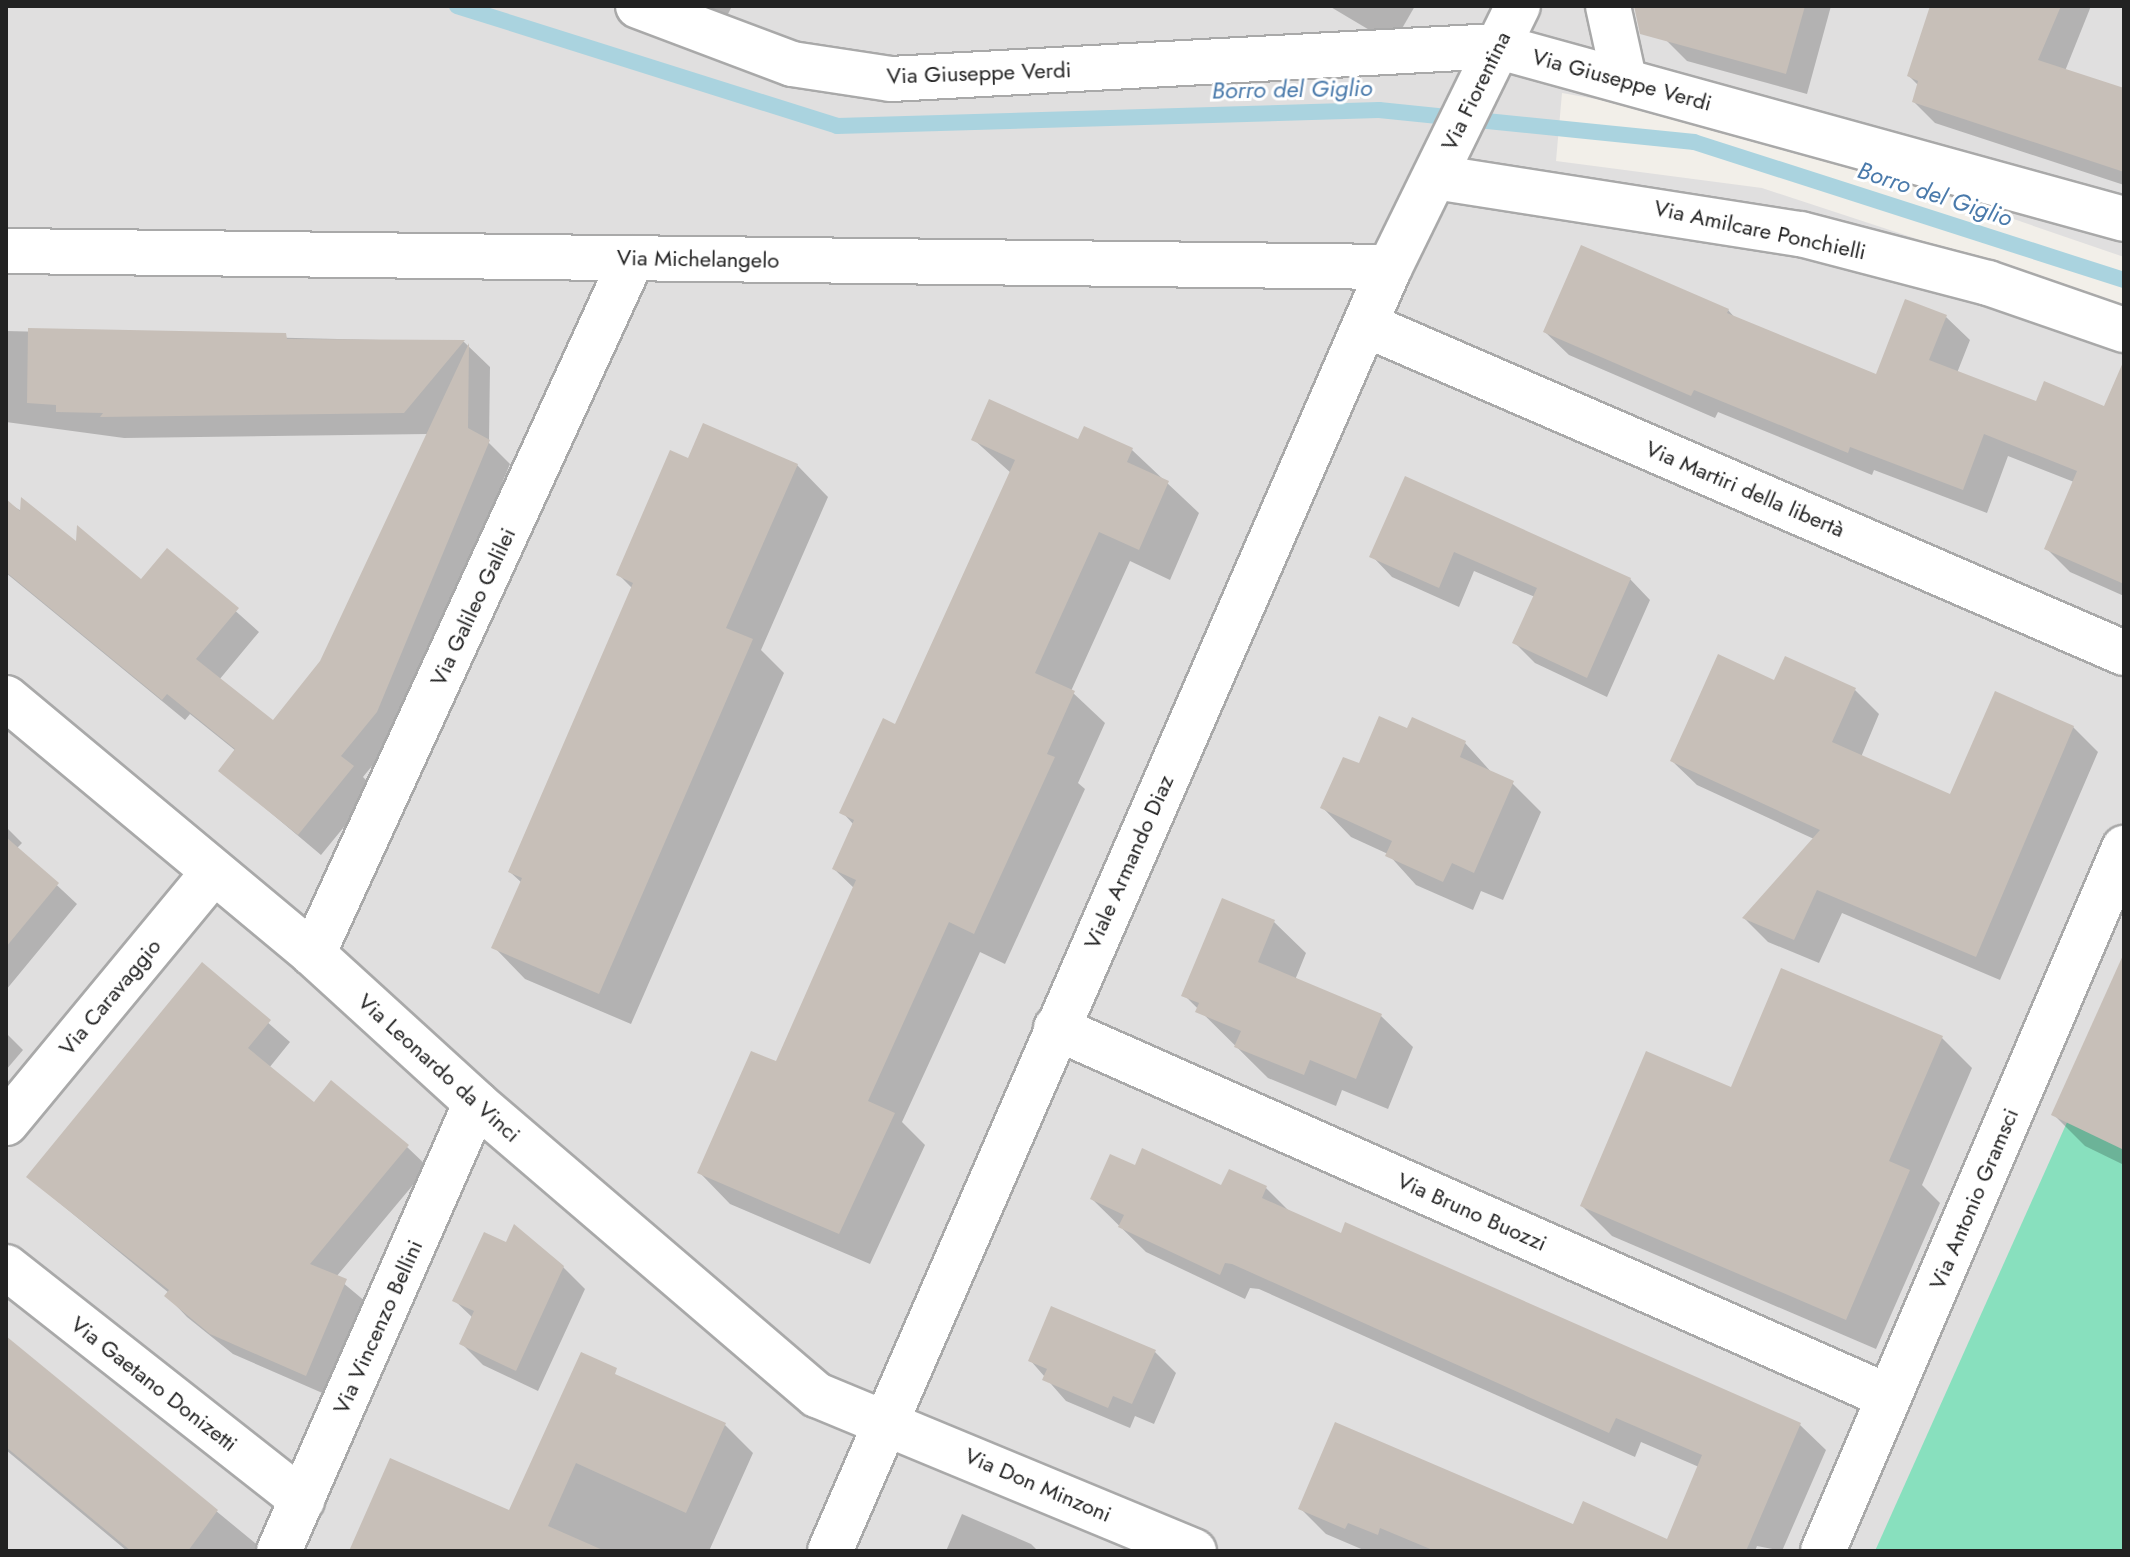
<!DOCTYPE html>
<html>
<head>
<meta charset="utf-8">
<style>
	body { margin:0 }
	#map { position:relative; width:2130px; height:1557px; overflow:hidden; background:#f2efe9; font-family:Jost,sans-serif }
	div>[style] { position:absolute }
	.residential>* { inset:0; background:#e0dfdf }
	.pitch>* { inset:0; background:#88e0be }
	.shadow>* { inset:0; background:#0003 }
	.stream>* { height:16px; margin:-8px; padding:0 8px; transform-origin:8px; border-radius:8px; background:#aad3df }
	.building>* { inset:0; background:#c7bfb8 }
	.roads { filter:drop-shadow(2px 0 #a9a9a9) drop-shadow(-2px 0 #a9a9a9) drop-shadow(0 2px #a9a9a9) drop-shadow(0 -2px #a9a9a9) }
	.minor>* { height:44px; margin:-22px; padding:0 22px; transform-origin:22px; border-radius:22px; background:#fff }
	span { translate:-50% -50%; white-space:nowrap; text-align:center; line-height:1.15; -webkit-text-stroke:6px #fff; paint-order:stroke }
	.street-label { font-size:22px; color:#222 }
	.water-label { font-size:24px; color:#4a7aab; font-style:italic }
	.frame { position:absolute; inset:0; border:8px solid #222; pointer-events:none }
</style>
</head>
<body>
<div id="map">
	<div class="residential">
		<i style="clip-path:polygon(6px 6px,2124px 6px,2124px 257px,1737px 124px,1562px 93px,1556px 161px,1762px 188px,2124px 307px,2124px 1551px,6px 1551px)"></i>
	</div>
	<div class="pitch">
		<i style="clip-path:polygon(2124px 995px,2124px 1551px,1875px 1551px)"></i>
	</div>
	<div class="shadow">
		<i style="clip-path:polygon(682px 6px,732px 6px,722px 26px)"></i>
		<i style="clip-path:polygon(1329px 6px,1415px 6px,1393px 44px)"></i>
		<i style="clip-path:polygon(1677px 6px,1831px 6px,1807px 94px,1687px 61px,1666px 40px)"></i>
		<i style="clip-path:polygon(2006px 6px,2091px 6px,2065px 71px,2124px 90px,2124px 185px,1935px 123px,1914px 102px,1919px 86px,1909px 76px)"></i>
		<i style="clip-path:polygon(1728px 310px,1737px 320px,1877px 377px,1946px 317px,1970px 340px,1957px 373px,2037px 404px,2118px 414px,2124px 401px,2124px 596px,2070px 572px,2046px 548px,2074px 482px,2008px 456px,1987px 513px,1874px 470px,1872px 475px,1718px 412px,1715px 418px,1569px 355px,1545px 332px)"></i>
		<i style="clip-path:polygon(6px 331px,464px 342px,490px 367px,489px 443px,510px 464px,398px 734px,363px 777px,375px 789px,321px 855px,221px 771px,236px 751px,190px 714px,185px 720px,6px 573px,6px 502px,141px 581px,167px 550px,259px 632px,219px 680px,273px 723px,322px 662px,428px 434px,124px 438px,6px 422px)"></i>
		<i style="clip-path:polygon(1085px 428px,1132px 450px,1199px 513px,1170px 580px,1130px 561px,1071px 691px,1105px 723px,1078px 783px,1085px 789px,1005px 964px,980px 952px,902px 1122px,925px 1145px,870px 1264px,730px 1204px,700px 1173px,777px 1064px,855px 889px,834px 869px,854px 825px,842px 812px,896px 726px,1011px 473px,973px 439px,1079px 441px)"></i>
		<i style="clip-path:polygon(689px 460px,797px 465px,828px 497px,761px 650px,784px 673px,631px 1024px,525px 979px,494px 947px,522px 883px,510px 872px,633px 589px,618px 574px)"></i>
		<i style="clip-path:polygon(1406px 478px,1630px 579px,1650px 600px,1607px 697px,1535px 663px,1515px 643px,1535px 597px,1474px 571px,1459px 607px,1392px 577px,1372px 556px)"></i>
		<i style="clip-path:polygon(1775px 682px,1855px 690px,1879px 714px,1861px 757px,1951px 797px,2073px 727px,2098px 752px,2000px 980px,1842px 913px,1819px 963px,1768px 942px,1744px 918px,1814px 839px,1697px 785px,1672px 761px)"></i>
		<i style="clip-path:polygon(1408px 731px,1465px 743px,1493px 774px,1512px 783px,1541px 812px,1503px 900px,1481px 891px,1473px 910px,1416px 885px,1388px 854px,1351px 837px,1323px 808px,1360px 765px)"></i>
		<i style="clip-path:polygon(6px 827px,22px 843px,17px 848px,77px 904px,6px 990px)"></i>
		<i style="clip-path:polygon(1274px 922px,1306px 953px,1295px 980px,1381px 1016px,1413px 1047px,1388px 1109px,1342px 1090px,1336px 1106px,1268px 1078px,1184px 995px)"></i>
		<i style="clip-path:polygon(2124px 958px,2124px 1165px,2085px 1146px,2053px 1114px)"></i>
		<i style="clip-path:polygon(202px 965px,290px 1042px,269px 1068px,314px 1105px,407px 1147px,428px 1167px,336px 1277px,366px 1302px,327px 1395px,233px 1354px,187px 1317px,167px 1296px,169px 1293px,28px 1177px)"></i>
		<i style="clip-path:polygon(6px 1033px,23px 1050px,6px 1070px)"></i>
		<i style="clip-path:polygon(1942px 1038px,1972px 1068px,1922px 1185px,1940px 1203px,1876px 1349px,1612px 1236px,1582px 1206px)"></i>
		<i style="clip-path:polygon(1136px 1167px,1222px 1187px,1266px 1188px,1291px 1213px,1342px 1236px,1346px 1225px,1800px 1425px,1826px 1450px,1782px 1551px,1757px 1546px,1755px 1551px,1366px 1551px,1326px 1534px,1300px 1508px,1574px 1527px,1668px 1542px,1699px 1467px,1641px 1442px,1635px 1457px,1259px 1289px,1250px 1288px,1245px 1299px,1146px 1252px,1092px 1199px)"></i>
		<i style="clip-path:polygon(563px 1267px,585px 1289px,538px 1391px,483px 1365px,461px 1343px,473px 1318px,454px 1300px)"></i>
		<i style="clip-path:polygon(6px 1338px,255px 1543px,263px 1551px,193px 1551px,148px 1532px,139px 1551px,127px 1551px,6px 1450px)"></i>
		<i style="clip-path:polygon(1154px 1351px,1176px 1373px,1154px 1424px,1135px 1416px,1130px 1428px,1066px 1401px,1030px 1360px)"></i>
		<i style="clip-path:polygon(579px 1360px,725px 1425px,753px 1453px,709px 1551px,352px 1551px,510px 1512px)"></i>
		<i style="clip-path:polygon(962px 1514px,1031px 1544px,1038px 1551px,946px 1551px)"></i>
	</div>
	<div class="stream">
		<i style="left:457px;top:6px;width:398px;rotate:17.5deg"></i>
		<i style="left:837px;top:126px;width:542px;rotate:-1.69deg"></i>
		<i style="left:1379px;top:110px;width:317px;rotate:5.8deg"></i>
		<i style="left:1694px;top:142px;width:452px;rotate:17.8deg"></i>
	</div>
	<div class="building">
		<i style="clip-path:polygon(1634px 6px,1805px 6px,1786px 74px,1640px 34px)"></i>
		<i style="clip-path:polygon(1930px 6px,2061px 6px,2038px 60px,2124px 88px,2124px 172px,1912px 102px,1918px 81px,1907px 76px)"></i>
		<i style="clip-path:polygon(1581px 245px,1729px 309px,1727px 313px,1876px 374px,1905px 299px,1947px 315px,1929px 360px,2036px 401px,2044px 381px,2104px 406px,2124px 360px,2124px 584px,2044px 549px,2077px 471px,1984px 434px,1963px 490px,1850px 447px,1848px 453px,1694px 390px,1691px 396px,1543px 332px)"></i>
		<i style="clip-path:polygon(28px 328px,286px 333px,287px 339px,465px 340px,404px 413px,100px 417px,103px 413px,56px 412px,56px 405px,27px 403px)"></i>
		<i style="clip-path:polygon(469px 343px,468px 428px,490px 440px,377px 712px,341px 756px,354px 766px,298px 835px,218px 771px,235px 749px,167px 694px,162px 700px,6px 572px,6px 499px,20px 511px,21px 497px,76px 541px,77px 525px,141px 579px,167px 548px,239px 608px,196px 659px,273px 720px,320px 661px)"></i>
		<i style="clip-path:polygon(989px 399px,1078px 439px,1084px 426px,1133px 448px,1127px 462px,1169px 481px,1139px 550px,1099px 532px,1035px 673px,1075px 691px,1047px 754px,1055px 757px,974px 934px,949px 922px,868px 1101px,895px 1113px,839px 1234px,697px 1173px,751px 1051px,776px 1061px,856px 880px,832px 869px,854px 820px,839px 813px,883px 718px,895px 724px,1015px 460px,971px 440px)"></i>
		<i style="clip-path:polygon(703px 423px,798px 464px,726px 628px,753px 639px,599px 994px,491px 948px,522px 878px,508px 872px,633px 583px,616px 575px,670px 450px,688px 458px)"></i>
		<i style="clip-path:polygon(1405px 476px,1631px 578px,1587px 678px,1512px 643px,1537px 588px,1454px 552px,1439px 588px,1369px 557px)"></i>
		<i style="clip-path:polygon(1718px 654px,1774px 680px,1785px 656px,1856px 688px,1832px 742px,1950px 794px,1995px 691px,2074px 726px,1976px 957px,1817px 890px,1794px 940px,1742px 918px,1820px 830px,1670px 761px)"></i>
		<i style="clip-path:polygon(1379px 716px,1407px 728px,1412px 717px,1466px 741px,1460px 757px,1514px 781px,1474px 873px,1452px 863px,1443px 882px,1385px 856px,1392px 841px,1320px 808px,1343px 757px,1359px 763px)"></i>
		<i style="clip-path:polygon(6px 837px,59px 883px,6px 947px)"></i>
		<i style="clip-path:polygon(1222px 898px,1275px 920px,1258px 962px,1382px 1014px,1356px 1079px,1310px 1060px,1304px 1075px,1234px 1047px,1241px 1031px,1195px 1012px,1199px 1003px,1181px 996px)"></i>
		<i style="clip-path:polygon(2124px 953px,2124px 1150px,2051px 1115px)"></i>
		<i style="clip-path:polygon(202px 962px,271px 1020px,248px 1048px,314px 1102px,331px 1080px,409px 1145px,310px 1264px,347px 1279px,306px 1376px,210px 1334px,164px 1296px,169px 1290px,26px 1177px)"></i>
		<i style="clip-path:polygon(1781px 968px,1943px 1036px,1889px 1161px,1910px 1170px,1846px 1320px,1580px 1206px,1646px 1051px,1731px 1087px)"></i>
		<i style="clip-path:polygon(1142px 1148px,1221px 1185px,1229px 1169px,1267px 1186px,1262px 1198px,1341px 1233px,1345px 1222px,1801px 1423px,1746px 1551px,1435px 1551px,1380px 1528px,1378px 1535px,1348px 1523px,1345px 1529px,1298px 1509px,1335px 1422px,1573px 1524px,1583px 1501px,1667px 1539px,1702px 1455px,1616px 1418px,1609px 1433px,1232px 1264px,1225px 1263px,1220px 1275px,1118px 1227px,1124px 1215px,1090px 1199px,1110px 1154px,1135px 1165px)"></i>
		<i style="clip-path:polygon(514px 1224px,564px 1266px,516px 1371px,459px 1344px,474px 1311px,452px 1301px,484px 1232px,506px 1242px)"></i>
		<i style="clip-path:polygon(1051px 1306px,1156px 1350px,1132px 1404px,1113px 1396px,1108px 1408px,1042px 1380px,1047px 1369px,1028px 1361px)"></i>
		<i style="clip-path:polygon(6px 1336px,218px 1510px,188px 1551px,131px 1551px,6px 1447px)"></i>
		<i style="clip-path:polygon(581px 1352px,617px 1368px,615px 1374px,726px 1423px,686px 1513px,576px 1463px,548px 1526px,605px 1551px,349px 1551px,390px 1458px,509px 1510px)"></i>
	</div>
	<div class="roads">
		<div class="minor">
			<i style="left:638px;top:6px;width:165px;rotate:20.6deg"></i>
			<i style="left:792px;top:64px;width:100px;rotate:8.6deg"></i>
			<i style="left:891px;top:79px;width:606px;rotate:-3.12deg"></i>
			<i style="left:1496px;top:46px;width:651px;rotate:15.4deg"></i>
			<i style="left:1608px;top:6px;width:75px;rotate:77.6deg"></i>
			<i style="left:1435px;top:177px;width:370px;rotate:8.9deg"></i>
			<i style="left:1801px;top:234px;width:193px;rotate:14.7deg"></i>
			<i style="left:1988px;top:283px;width:144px;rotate:19.1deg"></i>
			<i style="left:6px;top:251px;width:1384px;rotate:0.66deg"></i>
			<i style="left:1366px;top:325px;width:826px;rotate:23.4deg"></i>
			<i style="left:6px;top:698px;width:400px;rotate:39.8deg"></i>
			<i style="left:313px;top:954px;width:221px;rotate:42.4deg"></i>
			<i style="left:476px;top:1103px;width:449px;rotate:40.6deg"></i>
			<i style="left:817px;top:1395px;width:408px;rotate:22.5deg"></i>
			<i style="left:313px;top:954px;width:765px;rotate:-65.35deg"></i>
			<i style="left:1056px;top:1028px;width:911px;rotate:23.89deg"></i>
			<i style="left:6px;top:1123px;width:326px;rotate:-50.4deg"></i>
			<i style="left:6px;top:1267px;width:377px;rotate:38.2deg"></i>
			<i style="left:279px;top:1551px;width:489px;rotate:-66.3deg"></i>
			<i style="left:830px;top:1551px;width:1401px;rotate:-66.44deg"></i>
			<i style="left:1390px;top:267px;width:291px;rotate:-63.9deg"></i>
			<i style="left:1823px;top:1551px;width:765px;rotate:-66.82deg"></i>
		</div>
	</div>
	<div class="street-label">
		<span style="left:979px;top:73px;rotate:-2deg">Via Giuseppe Verdi</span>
		<span style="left:1622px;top:80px;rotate:15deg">Via Giuseppe Verdi</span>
		<span style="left:1476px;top:91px;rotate:-64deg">Via Fiorentina</span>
		<span style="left:1760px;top:230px;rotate:12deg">Via Amilcare Ponchielli</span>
		<span style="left:698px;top:259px;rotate:1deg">Via Michelangelo</span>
		<span style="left:1745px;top:489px;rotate:23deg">Via Martiri della libertà</span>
		<span style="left:473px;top:607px;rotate:-65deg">Via Galileo Galilei</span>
		<span style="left:1129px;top:862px;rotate:-66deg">Viale Armando Diaz</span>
		<span style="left:110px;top:997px;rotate:-50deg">Via Caravaggio</span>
		<span style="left:439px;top:1068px;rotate:42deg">Via Leonardo da Vinci</span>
		<span style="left:1974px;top:1199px;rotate:-67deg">Via Antonio Gramsci</span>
		<span style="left:1472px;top:1212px;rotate:24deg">Via Bruno Buozzi</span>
		<span style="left:378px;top:1327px;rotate:-66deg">Via Vincenzo Bellini</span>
		<span style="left:154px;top:1384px;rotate:38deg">Via Gaetano Donizetti</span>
		<span style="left:1038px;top:1485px;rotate:23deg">Via Don Minzoni</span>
	</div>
	<div class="water-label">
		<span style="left:1292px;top:89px;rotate:-1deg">Borro del Giglio</span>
		<span style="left:1935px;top:194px;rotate:18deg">Borro del Giglio</span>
	</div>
	<div class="frame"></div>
</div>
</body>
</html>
